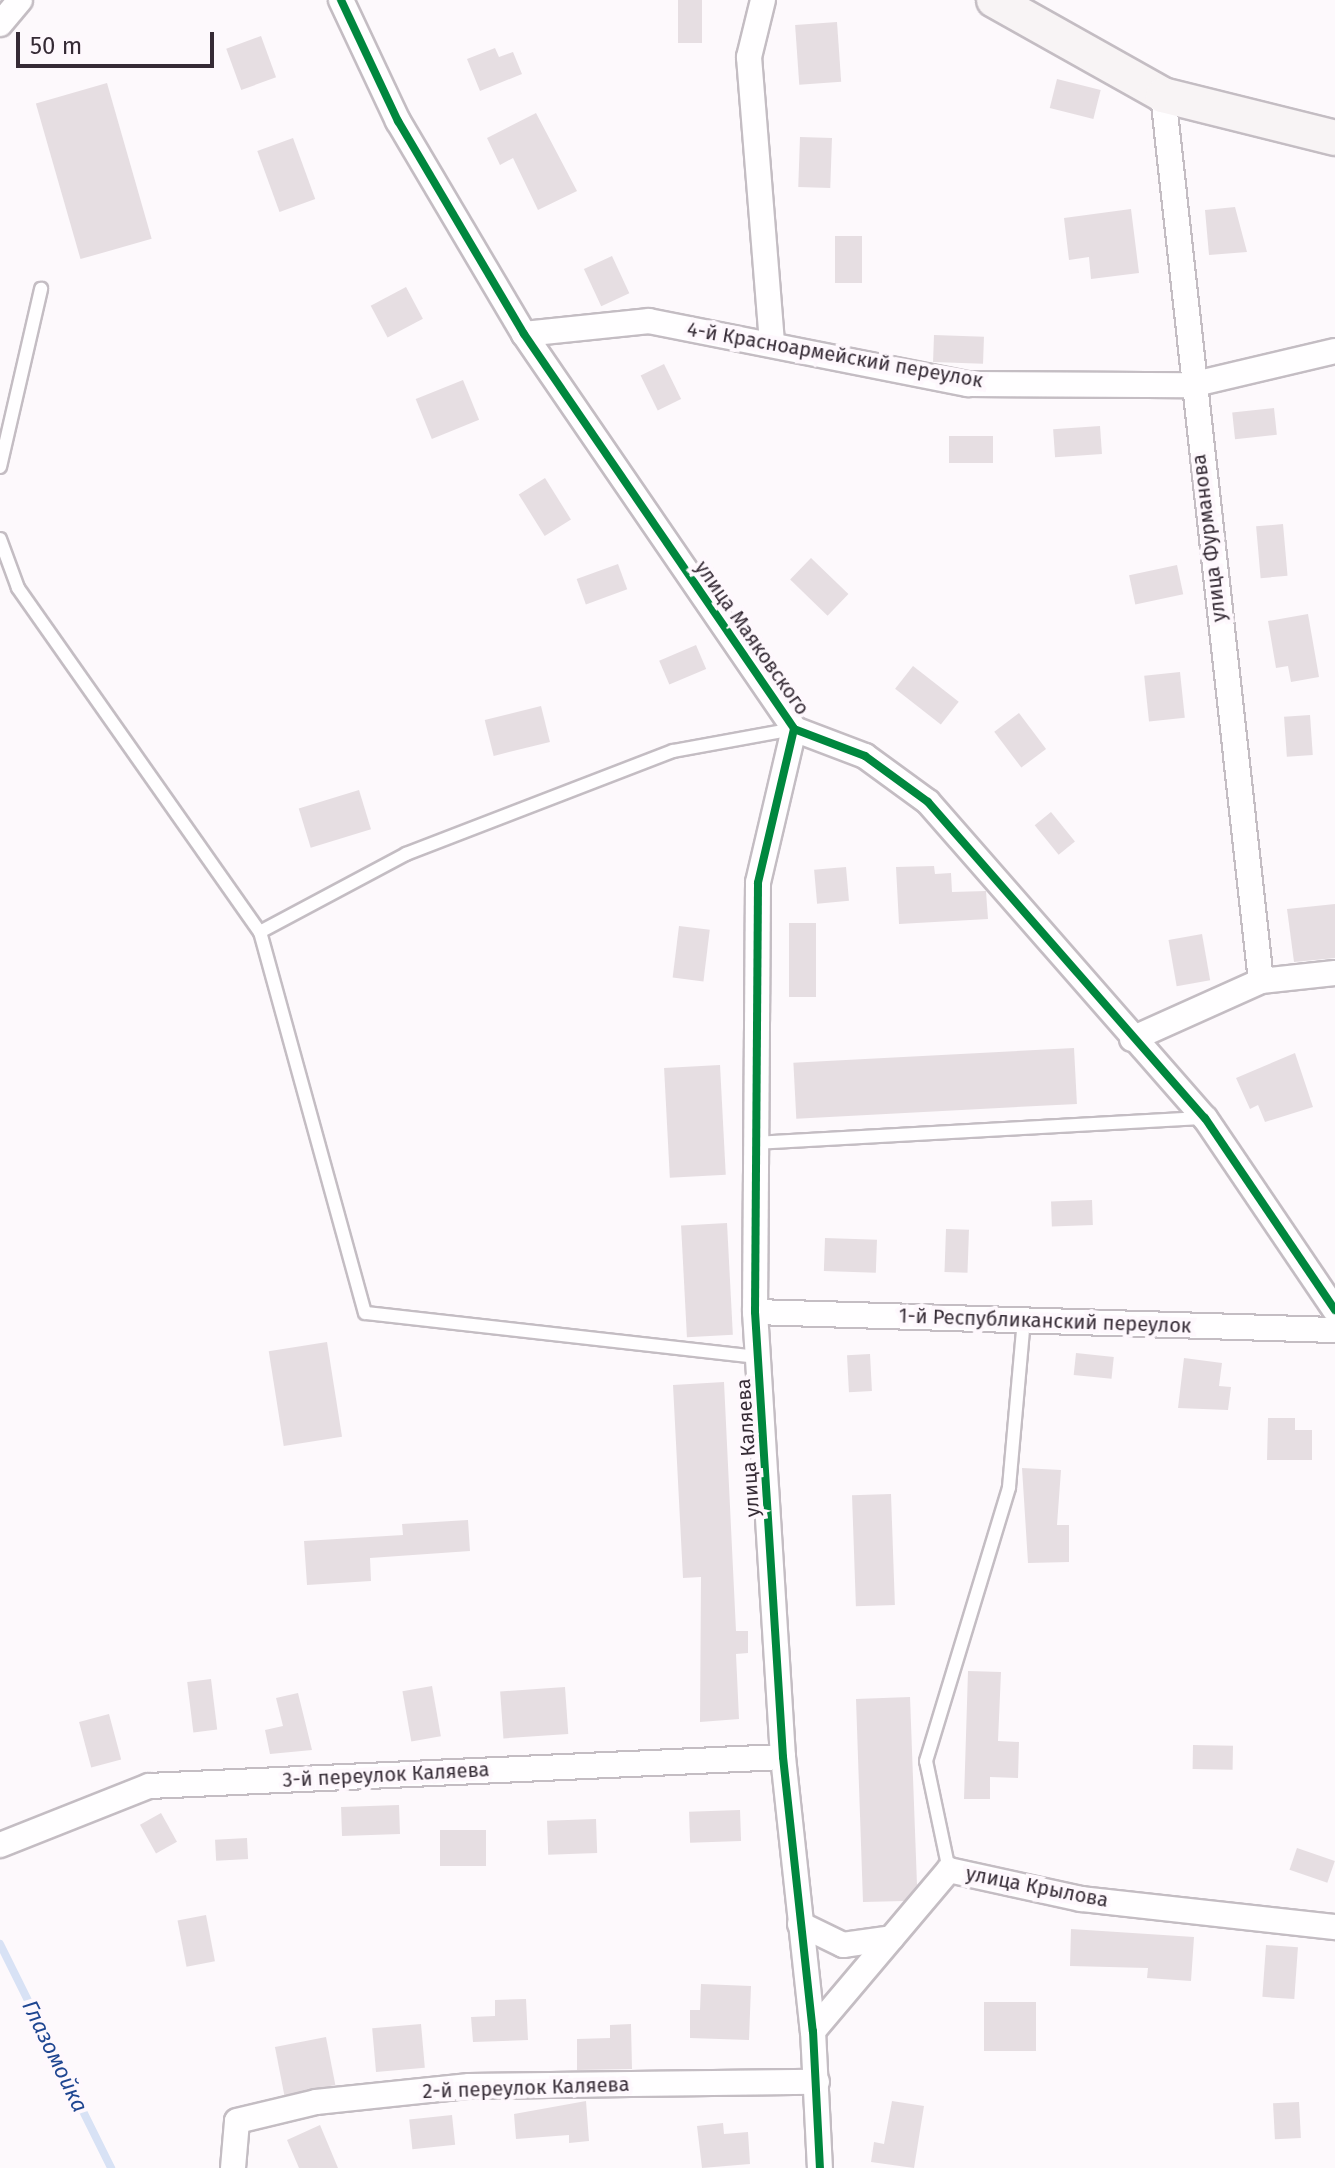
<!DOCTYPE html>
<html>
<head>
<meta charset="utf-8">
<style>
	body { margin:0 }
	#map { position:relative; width:1335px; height:2168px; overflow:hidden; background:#fdf9fc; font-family:"Fira Sans",sans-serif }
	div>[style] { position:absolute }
	.stream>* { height:8px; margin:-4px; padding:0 4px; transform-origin:4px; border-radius:4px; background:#d8e2f5 }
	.building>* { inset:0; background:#e6dee2; transform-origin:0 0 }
	.roads { filter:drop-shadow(2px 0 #c4bdc3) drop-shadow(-2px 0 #c4bdc3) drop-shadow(0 2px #c4bdc3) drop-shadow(0 -2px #c4bdc3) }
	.lane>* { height:12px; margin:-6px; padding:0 6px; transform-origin:6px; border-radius:6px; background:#fffeff }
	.street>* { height:24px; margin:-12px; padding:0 12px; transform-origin:12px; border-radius:12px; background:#fffeff }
	.secondary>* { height:34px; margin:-17px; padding:0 17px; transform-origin:17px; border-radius:17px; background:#f8f4f5 }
	.cycleway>* { height:8px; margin:-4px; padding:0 4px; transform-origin:4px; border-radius:4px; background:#00873e }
	span { translate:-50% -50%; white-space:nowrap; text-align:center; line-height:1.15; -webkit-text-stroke:8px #fef8fd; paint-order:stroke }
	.street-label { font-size:20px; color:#352b35 }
	.water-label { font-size:22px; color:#1f4691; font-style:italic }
	.scale { position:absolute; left:16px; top:32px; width:198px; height:36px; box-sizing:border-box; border:4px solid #352b35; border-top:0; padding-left:10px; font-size:24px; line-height:28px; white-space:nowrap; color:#352b35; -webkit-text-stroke:6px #fef8fd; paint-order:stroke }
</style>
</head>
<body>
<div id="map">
	<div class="stream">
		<i style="left:0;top:1944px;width:250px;rotate:63.6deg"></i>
	</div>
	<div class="building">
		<i style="left:678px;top:0;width:24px;height:43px"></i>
		<i style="left:837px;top:22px;width:60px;height:42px;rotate:86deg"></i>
		<i style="left:261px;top:36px;width:44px;height:37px;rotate:70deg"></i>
		<i style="clip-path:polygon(495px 48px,499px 57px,513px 52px,522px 74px,480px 91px,467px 59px)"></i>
		<i style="left:1057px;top:79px;width:45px;height:30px;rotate:14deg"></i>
		<i style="left:107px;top:83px;width:162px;height:74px;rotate:74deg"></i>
		<i style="clip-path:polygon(536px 113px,577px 191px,538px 210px,513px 158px,500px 165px,487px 138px)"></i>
		<i style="left:800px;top:137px;width:32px;height:50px;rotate:2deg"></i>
		<i style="left:293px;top:138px;width:65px;height:38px;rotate:70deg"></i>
		<i style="clip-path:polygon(1235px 207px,1247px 252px,1209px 255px,1205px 210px)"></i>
		<i style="clip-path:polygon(1131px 209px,1139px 273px,1091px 279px,1089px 257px,1069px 260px,1064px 218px)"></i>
		<i style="left:835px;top:236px;width:27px;height:47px"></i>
		<i style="left:612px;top:256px;width:41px;height:31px;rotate:65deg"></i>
		<i style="left:406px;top:287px;width:36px;height:40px;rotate:62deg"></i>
		<i style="left:934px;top:335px;width:50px;height:27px;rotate:2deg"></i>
		<i style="left:664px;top:364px;width:39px;height:26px;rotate:64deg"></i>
		<i style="left:463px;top:380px;width:43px;height:51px;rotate:68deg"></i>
		<i style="left:1274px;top:408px;width:27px;height:42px;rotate:84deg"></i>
		<i style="left:1100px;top:426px;width:28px;height:47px;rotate:86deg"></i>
		<i style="left:949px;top:436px;width:44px;height:27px"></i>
		<i style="left:545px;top:478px;width:49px;height:31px;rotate:58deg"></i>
		<i style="left:1283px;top:524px;width:52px;height:27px;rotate:85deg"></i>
		<i style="left:811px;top:558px;width:52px;height:30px;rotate:44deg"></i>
		<i style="left:618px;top:564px;width:27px;height:44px;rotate:70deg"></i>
		<i style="left:1177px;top:565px;width:30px;height:49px;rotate:78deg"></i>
		<i style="clip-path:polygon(1308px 614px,1319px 677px,1291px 682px,1288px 666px,1276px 668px,1268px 621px)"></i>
		<i style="left:696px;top:645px;width:26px;height:40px;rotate:67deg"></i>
		<i style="left:913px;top:666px;width:58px;height:29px;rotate:38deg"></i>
		<i style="left:1180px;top:672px;width:46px;height:36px;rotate:84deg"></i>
		<i style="left:541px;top:706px;width:37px;height:58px;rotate:76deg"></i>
		<i style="left:1019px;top:713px;width:45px;height:31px;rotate:53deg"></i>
		<i style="left:1310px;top:715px;width:40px;height:26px;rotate:86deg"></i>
		<i style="left:359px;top:790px;width:41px;height:63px;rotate:73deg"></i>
		<i style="left:1051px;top:812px;width:38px;height:21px;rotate:51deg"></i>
		<i style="clip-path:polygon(934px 866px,935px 874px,951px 873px,952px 892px,986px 891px,988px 919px,899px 924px,896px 867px)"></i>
		<i style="left:846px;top:867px;width:34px;height:32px;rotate:85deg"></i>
		<i style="clip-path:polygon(1335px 904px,1335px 958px,1294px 962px,1287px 909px)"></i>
		<i style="left:789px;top:923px;width:27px;height:74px"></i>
		<i style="left:679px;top:926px;width:31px;height:52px;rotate:7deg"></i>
		<i style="left:1202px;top:934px;width:47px;height:34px;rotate:80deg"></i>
		<i style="left:1074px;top:1048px;width:56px;height:281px;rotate:87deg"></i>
		<i style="clip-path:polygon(1295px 1053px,1313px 1107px,1265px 1122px,1258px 1105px,1250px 1109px,1236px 1078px)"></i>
		<i style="left:720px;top:1065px;width:110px;height:56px;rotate:87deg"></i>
		<i style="left:1092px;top:1200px;width:25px;height:41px;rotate:88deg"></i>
		<i style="left:727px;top:1223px;width:112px;height:46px;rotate:87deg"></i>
		<i style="left:946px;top:1229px;width:23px;height:43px;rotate:2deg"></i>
		<i style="left:825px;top:1238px;width:52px;height:33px;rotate:2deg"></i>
		<i style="left:327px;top:1342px;width:96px;height:59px;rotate:81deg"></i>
		<i style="left:1076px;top:1353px;width:38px;height:22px;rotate:6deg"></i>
		<i style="left:870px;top:1354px;width:37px;height:23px;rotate:87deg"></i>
		<i style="clip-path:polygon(1184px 1358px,1222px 1363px,1219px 1386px,1231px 1387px,1228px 1410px,1178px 1408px)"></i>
		<i style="clip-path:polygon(724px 1382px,736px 1631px,748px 1631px,748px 1653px,736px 1654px,739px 1719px,700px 1722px,701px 1577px,683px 1578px,673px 1385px)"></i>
		<i style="clip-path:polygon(1268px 1418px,1295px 1418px,1295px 1430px,1312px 1430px,1312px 1460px,1267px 1460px)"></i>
		<i style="clip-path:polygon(1022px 1468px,1061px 1470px,1057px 1525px,1069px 1525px,1069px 1562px,1028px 1563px)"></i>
		<i style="left:891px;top:1494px;width:111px;height:39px;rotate:88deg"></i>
		<i style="clip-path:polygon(468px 1520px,470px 1551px,370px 1558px,371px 1581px,307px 1585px,304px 1541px,403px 1535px,402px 1524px)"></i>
		<i style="clip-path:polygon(968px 1671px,1001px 1672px,998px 1741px,1019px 1742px,1018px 1778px,990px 1777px,990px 1799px,964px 1799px)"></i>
		<i style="left:211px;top:1679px;width:51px;height:24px;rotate:83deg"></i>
		<i style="left:432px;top:1686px;width:51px;height:30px;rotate:80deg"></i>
		<i style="left:565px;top:1687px;width:47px;height:65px;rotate:86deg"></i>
		<i style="clip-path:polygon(298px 1693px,312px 1750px,270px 1754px,265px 1730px,283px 1726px,276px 1698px)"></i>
		<i style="clip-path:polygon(910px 1697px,917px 1885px,904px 1901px,863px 1902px,856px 1699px)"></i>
		<i style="left:109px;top:1714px;width:47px;height:31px;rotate:75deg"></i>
		<i style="left:1193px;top:1745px;width:40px;height:24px;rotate:1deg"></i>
		<i style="left:399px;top:1805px;width:29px;height:58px;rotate:88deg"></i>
		<i style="left:740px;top:1810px;width:31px;height:51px;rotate:88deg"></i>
		<i style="left:161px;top:1813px;width:33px;height:24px;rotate:61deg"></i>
		<i style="left:596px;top:1819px;width:34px;height:49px;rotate:88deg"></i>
		<i style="left:440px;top:1830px;width:46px;height:36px"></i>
		<i style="left:247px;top:1838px;width:21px;height:32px;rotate:87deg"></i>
		<i style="left:1297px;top:1848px;width:40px;height:23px;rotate:19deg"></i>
		<i style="left:206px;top:1915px;width:47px;height:29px;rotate:79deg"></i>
		<i style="clip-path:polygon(1071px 1929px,1194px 1937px,1191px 1981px,1147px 1978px,1148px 1968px,1070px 1966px)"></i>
		<i style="left:1266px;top:1945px;width:32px;height:52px;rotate:4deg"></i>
		<i style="clip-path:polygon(701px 1984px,751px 1986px,749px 2040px,690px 2038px,690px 2010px,700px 2010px)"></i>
		<i style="clip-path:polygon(526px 1999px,528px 2040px,473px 2042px,471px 2017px,495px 2016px,495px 2000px)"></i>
		<i style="left:984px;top:2002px;width:52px;height:49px"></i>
		<i style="left:421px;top:2024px;width:44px;height:49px;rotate:85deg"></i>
		<i style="clip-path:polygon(631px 2024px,632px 2069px,577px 2070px,577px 2039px,610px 2038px,610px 2025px)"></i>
		<i style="left:326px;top:2037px;width:49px;height:52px;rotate:79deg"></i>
		<i style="clip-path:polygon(586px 2101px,589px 2141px,569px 2143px,569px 2135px,516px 2139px,514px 2114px)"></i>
		<i style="clip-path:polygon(892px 2101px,924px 2106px,914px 2168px,871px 2162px,874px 2142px,884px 2144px)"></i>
		<i style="left:1299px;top:2102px;width:36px;height:26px;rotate:87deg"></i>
		<i style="left:452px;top:2115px;width:30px;height:43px;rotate:84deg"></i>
		<i style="clip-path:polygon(723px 2123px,724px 2134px,748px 2132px,750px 2164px,702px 2168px,697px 2126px)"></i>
		<i style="clip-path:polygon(320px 2125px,338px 2168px,299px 2168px,287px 2140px)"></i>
	</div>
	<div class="roads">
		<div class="lane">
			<i style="left:0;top:467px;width:183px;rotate:-77deg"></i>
			<i style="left:0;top:539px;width:52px;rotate:69.8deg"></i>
			<i style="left:18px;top:588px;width:421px;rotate:54.9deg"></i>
			<i style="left:756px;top:1143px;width:449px;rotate:-3.2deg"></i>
			<i style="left:758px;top:1357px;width:395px;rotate:-173.6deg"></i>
			<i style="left:365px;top:1313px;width:395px;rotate:-105.4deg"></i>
			<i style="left:260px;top:932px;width:166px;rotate:-28.1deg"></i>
			<i style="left:406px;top:854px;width:286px;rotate:-21.1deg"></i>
			<i style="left:673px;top:751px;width:123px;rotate:-10.3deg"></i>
			<i style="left:949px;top:1870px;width:111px;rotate:-101.9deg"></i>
			<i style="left:926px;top:1761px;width:286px;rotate:-73.1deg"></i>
			<i style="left:1009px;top:1487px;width:168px;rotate:-84.9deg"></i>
		</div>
		<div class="street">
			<i style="left:341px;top:0;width:134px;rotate:64.8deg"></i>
			<i style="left:398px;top:121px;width:247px;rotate:59.4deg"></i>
			<i style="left:524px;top:334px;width:478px;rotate:55.6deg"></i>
			<i style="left:794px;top:729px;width:76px;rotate:20.8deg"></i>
			<i style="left:865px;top:756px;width:78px;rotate:36.1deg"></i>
			<i style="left:928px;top:802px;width:420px;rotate:48.8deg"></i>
			<i style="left:1205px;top:1118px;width:232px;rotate:55.9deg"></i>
			<i style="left:763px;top:0;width:59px;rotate:103.8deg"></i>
			<i style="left:749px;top:57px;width:288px;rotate:85.4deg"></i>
			<i style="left:0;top:24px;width:31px;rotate:-50deg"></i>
			<i style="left:1163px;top:95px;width:891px;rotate:83.69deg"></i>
			<i style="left:524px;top:334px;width:126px;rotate:-5.9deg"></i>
			<i style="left:649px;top:321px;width:325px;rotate:11.2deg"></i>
			<i style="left:968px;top:384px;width:223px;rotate:0.3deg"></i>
			<i style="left:1191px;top:385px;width:148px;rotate:-13.3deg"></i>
			<i style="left:794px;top:729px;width:158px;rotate:103.2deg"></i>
			<i style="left:758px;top:883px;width:429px;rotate:90.4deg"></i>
			<i style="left:755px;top:1312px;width:446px;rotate:86.4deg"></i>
			<i style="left:783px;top:1757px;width:276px;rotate:83.8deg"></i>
			<i style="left:813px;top:2031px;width:137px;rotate:87.1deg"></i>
			<i style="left:1132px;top:1039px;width:141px;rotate:-24.2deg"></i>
			<i style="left:1261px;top:981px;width:74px;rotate:-6.2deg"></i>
			<i style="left:755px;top:1312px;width:580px;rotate:1.78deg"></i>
			<i style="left:0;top:1845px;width:160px;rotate:-21.6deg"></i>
			<i style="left:149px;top:1786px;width:635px;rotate:-2.62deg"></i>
			<i style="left:800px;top:1924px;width:48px;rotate:26deg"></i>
			<i style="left:843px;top:1945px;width:49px;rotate:-8.1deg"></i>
			<i style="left:813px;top:2031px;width:211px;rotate:-49.8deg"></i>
			<i style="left:949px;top:1870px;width:135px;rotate:12.4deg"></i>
			<i style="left:1081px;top:1899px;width:256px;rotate:6.3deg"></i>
			<i style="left:233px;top:2168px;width:47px;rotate:-85.1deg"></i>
			<i style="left:237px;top:2121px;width:81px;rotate:-13.5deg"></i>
			<i style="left:316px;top:2102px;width:154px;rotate:-6deg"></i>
			<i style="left:469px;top:2086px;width:348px;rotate:-0.7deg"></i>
		</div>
		<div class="secondary">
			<i style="left:994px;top:0;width:194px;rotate:29.3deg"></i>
			<i style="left:1163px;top:95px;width:177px;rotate:14deg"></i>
		</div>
	</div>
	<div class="cycleway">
		<i style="left:341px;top:0;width:134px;rotate:64.8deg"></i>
		<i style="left:398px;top:121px;width:247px;rotate:59.4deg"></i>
		<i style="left:524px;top:334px;width:478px;rotate:55.6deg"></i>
		<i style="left:794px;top:729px;width:76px;rotate:20.8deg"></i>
		<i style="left:865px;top:756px;width:78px;rotate:36.1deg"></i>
		<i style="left:928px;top:802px;width:420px;rotate:48.8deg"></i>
		<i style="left:1205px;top:1118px;width:232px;rotate:55.9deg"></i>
		<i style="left:794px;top:729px;width:158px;rotate:103.2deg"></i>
		<i style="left:758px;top:883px;width:429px;rotate:90.4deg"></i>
		<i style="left:755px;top:1312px;width:446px;rotate:86.4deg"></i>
		<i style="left:783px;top:1757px;width:276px;rotate:83.8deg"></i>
		<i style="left:813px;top:2031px;width:137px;rotate:87.1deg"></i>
	</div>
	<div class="street-label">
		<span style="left:835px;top:355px;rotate:10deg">4-й Красноармейский переулок</span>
		<span style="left:1209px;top:538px;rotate:-97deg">улица Фурманова</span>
		<span style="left:752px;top:638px;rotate:55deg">улица Маяковского</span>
		<span style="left:1045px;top:1321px;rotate:2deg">1-й Республиканский переулок</span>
		<span style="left:748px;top:1448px;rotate:-94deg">улица Каляева</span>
		<span style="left:386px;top:1775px;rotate:-3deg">3-й переулок Каляева</span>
		<span style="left:1037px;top:1887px;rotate:11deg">улица Крылова</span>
		<span style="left:526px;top:2088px;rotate:-2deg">2-й переулок Каляева</span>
	</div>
	<div class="water-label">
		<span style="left:55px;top:2056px;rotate:64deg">Глазомойка</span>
	</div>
	<div class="scale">50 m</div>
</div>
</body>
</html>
